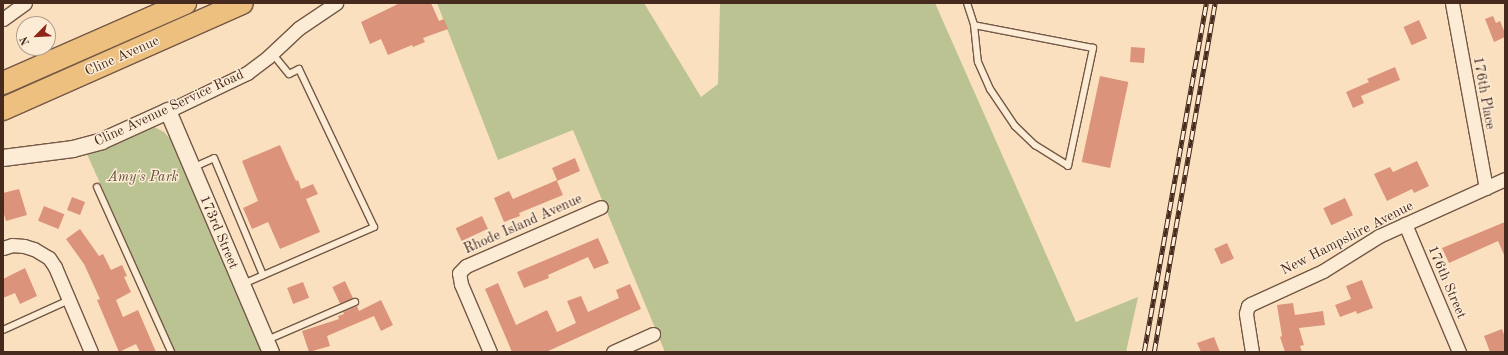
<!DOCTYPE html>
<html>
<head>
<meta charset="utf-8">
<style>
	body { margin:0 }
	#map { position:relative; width:1508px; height:355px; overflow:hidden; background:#fae0be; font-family:"Old Standard TT",serif }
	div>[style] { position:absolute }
	.green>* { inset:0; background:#bcc393 }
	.building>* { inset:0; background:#dc937c; transform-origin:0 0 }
	.roads { filter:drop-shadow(1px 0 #735846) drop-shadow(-1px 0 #735846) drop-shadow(0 1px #735846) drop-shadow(0 -1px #735846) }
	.service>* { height:6px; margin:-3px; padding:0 3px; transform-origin:3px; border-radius:3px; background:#fcebd5 }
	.minor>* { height:13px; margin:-6.5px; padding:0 6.5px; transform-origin:6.5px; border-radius:6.5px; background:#fcebd5 }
	.tertiary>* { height:16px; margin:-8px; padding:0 8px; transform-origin:8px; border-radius:8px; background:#fcebd5 }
	.motorway>* { height:22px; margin:-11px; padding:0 11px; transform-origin:11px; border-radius:11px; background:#edc07f }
	.rail>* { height:4.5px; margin-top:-2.25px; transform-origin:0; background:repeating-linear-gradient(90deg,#fcebd5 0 9px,#462a1e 0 18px); box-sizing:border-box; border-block:1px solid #462a1e }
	span { translate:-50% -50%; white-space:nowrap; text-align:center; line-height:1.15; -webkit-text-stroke:3px #fcebd5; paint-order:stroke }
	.street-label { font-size:14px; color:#462a1e }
	.park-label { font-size:14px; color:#64503b; font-style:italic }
	.frame { position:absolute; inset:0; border:4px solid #462a1e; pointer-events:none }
	.north { position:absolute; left:16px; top:16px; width:40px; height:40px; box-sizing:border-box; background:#fcebd5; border:1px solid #b39e8c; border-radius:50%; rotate:246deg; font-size:11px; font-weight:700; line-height:16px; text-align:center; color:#462a1e }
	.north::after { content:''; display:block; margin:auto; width:14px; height:18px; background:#8f2418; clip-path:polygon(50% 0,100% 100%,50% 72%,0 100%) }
</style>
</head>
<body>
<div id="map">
	<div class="green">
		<i style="clip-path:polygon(437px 3px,644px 3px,701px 97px,718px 84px,720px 3px,935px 3px,1076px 322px,1138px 297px,1126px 352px,665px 352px,573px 130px,498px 160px)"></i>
		<i style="clip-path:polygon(154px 127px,164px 132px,173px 142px,264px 352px,175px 352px,87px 154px,148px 128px)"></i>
	</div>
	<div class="building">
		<i style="clip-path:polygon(400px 3px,431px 3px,439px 21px,444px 19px,448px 29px,423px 38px,425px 42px,413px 47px,412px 45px,388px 55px,381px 39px,370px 44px,361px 22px)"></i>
		<i style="clip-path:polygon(1493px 16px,1496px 23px,1500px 21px,1505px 33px,1505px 37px,1494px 42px,1485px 19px)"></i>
		<i style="left:1419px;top:20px;width:20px;height:17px;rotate:66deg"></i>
		<i style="left:1131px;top:47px;width:14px;height:15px;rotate:4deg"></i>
		<i style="clip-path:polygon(1395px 67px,1400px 80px,1361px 96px,1364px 103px,1353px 108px,1346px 92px,1369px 82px,1367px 79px)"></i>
		<i style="left:1100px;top:76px;width:29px;height:88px;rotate:12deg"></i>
		<i style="clip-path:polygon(280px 145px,296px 181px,298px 180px,301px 189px,313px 184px,318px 194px,306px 199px,320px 232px,280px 249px,268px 222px,252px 229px,243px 208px,258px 201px,242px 161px)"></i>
		<i style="clip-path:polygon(575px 158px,580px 171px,557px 181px,563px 195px,519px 213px,520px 216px,504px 222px,494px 198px,509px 191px,513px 199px,557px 180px,552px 168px)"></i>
		<i style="clip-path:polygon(1417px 161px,1429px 186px,1414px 193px,1412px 189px,1387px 201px,1374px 174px,1390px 167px,1393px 172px)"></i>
		<i style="clip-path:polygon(19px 189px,27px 215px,6px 221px,3px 211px,3px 193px)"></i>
		<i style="left:72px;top:197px;width:14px;height:14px;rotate:21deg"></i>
		<i style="left:1345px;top:198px;width:19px;height:24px;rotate:65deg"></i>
		<i style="left:44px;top:206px;width:22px;height:16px;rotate:22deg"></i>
		<i style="left:482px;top:216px;width:14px;height:29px;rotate:65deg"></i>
		<i style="clip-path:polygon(1505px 222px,1505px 257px,1498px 241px,1449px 263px,1442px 248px)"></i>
		<i style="clip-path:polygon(80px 229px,99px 256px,103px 254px,111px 270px,122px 265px,127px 276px,124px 277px,131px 292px,116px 300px,123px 317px,138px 310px,156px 352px,140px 352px,136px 344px,119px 352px,97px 300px,100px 299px,84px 264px,66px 239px)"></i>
		<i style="clip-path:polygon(598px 238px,609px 263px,594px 269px,588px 257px,548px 275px,549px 278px,524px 288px,517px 272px)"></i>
		<i style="left:1227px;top:243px;width:17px;height:14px;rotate:66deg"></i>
		<i style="clip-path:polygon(25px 268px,37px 296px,20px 304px,15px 293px,3px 298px,3px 279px)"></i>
		<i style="clip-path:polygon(1362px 280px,1373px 308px,1357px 314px,1356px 311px,1340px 317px,1335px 305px,1351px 299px,1346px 286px)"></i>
		<i style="left:345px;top:281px;width:19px;height:14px;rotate:65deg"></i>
		<i style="left:303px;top:282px;width:17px;height:17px;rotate:69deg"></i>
		<i style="clip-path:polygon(498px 283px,516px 325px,547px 310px,557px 332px,576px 323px,567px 301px,581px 296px,588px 312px,619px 298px,616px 290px,630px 284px,641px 309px,546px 352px,512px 352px,485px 289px)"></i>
		<i style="clip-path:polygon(381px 300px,393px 325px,381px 331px,374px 316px,327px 336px,330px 346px,309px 352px,302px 331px,339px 319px,338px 316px,344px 314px,343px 312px,357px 306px,359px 311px)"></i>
		<i style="clip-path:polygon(1293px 303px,1295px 315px,1323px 311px,1325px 325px,1299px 328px,1304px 345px,1300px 346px,1302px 352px,1285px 352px,1280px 337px,1282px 336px,1277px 305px)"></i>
		<i style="clip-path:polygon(1502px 329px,1505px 337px,1505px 352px,1490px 352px,1484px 336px)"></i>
		<i style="clip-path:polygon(1214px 337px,1220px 352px,1201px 352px,1197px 343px)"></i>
	</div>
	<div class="roads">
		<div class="service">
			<i style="left:967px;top:3px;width:23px;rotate:72deg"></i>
			<i style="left:974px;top:25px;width:37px;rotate:84deg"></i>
			<i style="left:978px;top:62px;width:30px;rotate:66deg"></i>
			<i style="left:990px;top:89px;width:45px;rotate:56deg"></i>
			<i style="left:1015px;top:126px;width:28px;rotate:44deg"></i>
			<i style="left:1035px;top:145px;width:39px;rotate:32deg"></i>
			<i style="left:1068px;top:166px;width:121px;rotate:-78deg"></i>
			<i style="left:1093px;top:48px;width:121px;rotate:-169.1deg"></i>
			<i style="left:192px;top:168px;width:24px;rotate:-24deg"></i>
			<i style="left:214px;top:158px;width:127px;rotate:67.3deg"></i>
			<i style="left:97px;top:187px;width:181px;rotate:65.8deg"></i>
			<i style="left:243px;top:284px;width:143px;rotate:-23.5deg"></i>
			<i style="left:374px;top:227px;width:175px;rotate:-115.4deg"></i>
			<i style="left:299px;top:69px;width:11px;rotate:153deg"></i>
			<i style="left:289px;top:74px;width:27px;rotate:-129deg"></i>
			<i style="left:3px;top:330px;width:72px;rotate:-24.4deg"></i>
			<i style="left:267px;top:340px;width:96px;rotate:-23.4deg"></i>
		</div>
		<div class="minor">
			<i style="left:1452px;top:3px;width:188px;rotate:79.6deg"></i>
			<i style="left:3px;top:19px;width:27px;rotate:-36deg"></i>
			<i style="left:168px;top:111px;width:88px;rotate:-25.7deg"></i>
			<i style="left:247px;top:73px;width:26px;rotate:-37deg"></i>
			<i style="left:268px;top:57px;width:42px;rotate:-43.1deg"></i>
			<i style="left:299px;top:28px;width:45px;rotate:-34deg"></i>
			<i style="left:1405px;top:224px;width:139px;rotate:67.1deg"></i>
			<i style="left:3px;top:248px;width:9px;rotate:-18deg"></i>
			<i style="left:12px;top:245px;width:12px;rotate:5deg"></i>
			<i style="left:24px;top:246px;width:10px;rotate:17deg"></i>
			<i style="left:34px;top:249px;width:17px;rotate:31deg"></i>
			<i style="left:49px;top:258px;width:11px;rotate:56deg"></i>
			<i style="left:55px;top:267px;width:92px;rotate:67deg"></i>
			<i style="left:490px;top:352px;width:74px;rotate:-113.1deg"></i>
			<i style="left:461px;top:284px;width:11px;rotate:-100deg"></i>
			<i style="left:459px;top:273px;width:10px;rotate:-45deg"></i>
			<i style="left:466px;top:266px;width:147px;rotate:-23.6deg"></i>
			<i style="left:613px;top:352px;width:44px;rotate:-24.2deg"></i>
			<i style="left:1252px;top:352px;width:39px;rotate:-99deg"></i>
			<i style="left:1246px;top:313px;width:7px;rotate:-74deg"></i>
			<i style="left:1248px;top:306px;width:4px;rotate:-34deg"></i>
			<i style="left:1251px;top:304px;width:79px;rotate:-24.6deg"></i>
			<i style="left:1323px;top:271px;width:66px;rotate:-32deg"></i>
			<i style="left:1379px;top:236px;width:138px;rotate:-24.3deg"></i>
		</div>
		<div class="tertiary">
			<i style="left:3px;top:158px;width:71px;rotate:-7.3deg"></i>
			<i style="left:73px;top:149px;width:30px;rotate:-15deg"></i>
			<i style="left:102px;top:141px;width:72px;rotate:-24.4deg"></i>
			<i style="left:168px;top:111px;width:262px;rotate:66.9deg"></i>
		</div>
		<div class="motorway">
			<i style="left:3px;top:83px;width:199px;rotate:-23.7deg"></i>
			<i style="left:3px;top:109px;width:261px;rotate:-23.9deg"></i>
		</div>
	</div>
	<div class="rail">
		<i style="left:1144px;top:352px;width:354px;rotate:-79.9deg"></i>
		<i style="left:1154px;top:352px;width:354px;rotate:-80.1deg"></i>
	</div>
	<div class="street-label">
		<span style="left:122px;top:56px;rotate:-24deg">Cline Avenue</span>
		<span style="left:1484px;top:93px;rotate:80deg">176th Place</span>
		<span style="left:169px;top:108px;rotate:-25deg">Cline Avenue Service Road</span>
		<span style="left:523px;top:224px;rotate:-24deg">Rhode Island Avenue</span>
		<span style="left:219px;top:232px;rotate:67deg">173rd Street</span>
		<span style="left:1347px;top:238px;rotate:-27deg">New Hampshire Avenue</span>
		<span style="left:1447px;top:282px;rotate:67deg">176th Street</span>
	</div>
	<div class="park-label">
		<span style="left:143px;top:177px">Amy's Park</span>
	</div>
	<div class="frame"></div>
	<div class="north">N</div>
</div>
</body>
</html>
